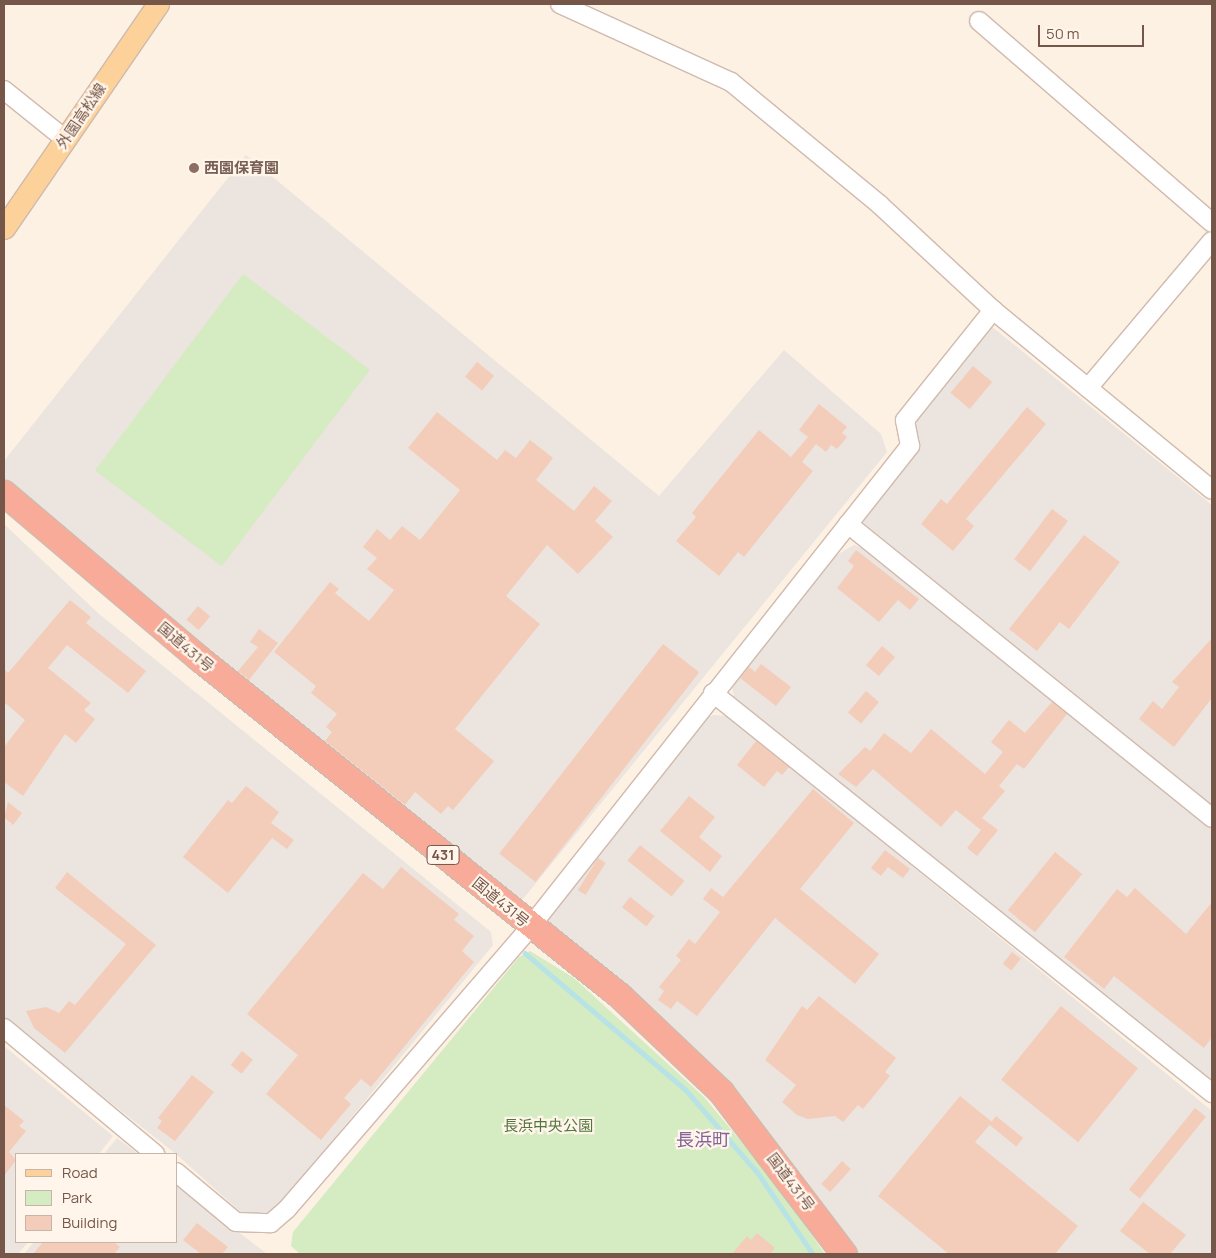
<!DOCTYPE html>
<html>
<head>
<meta charset="utf-8">
<style>
	body { margin:0 }
	#map { position:relative; width:1216px; height:1258px; overflow:hidden; background:#fdf1e3; font-family:Manrope,"Noto Sans JP",sans-serif }
	div>[style] { position:absolute }
	.industrial>* { inset:0; background:#ece4de }
	.green>* { inset:0; background:#d5ebc2; transform-origin:0 0 }
	.stream>* { height:4.5px; margin:-2.25px; padding:0 2.25px; transform-origin:2.25px; border-radius:2.25px; background:#b7e3e7 }
	.building>* { inset:0; background:#f3cdba; transform-origin:0 0 }
	.roads { filter:drop-shadow(1px 0 #d0baad) drop-shadow(-1px 0 #d0baad) drop-shadow(0 1px #d0baad) drop-shadow(0 -1px #d0baad) }
	.minor>* { height:18px; margin:-9px; padding:0 9px; transform-origin:9px; border-radius:9px; background:#fff }
	.major>* { height:21px; margin:-10.5px; padding:0 10.5px; transform-origin:10.5px; border-radius:10.5px; background:#fdd29a }
	.highway>* { height:25px; margin:-12.5px; padding:0 12.5px; transform-origin:12.5px; border-radius:12.5px; background:#f9ab99 }
	.dots>* { width:14px; height:14px; translate:-50% -50%; box-sizing:border-box; border:2px solid #fff5ea; border-radius:50% }
	span { translate:-50% -50%; white-space:nowrap; text-align:center; line-height:1.15; -webkit-text-stroke:4.5px #fff5ea; paint-order:stroke }
	.shield-label span { padding:1px 4px; background:#fff5ea; border:1px solid; border-radius:4px; -webkit-text-stroke-width:0 }
	.shield-label { font-size:14px; color:#765649; font-weight:700 }
	.street-label { font-size:15px; color:#765649 }
	.education-label { font-size:15px; color:#785e54; font-weight:700 }
	.left { translate:0 -50%; text-align:left }
	.park-label { font-size:15px; color:#52763d }
	.quarter-label { font-size:18px; color:#846499 }
	.frame { position:absolute; inset:0; border:5px solid #765649; pointer-events:none }
	.legend { position:absolute; left:15px; top:1153px; width:162px; height:90px; box-sizing:border-box; background:#fff5ea; border:1px solid #c8b5aa; margin:0; padding:6px 9px; list-style:none; font-size:15px; color:#765649 }
	.legend li { display:flex; align-items:center; gap:10px; height:25px }
	.legend b { width:25px; border:1px solid #c8b5aa }
	.scale { position:absolute; left:1038px; top:25px; width:106px; height:22px; box-sizing:border-box; border:2px solid #765649; border-top:0; padding-left:6px; font-size:15px; line-height:18px; white-space:nowrap; color:#765649; -webkit-text-stroke:4px #fff5ea; paint-order:stroke }
</style>
</head>
<body>
<div id="map">
	<div class="industrial">
		<i style="clip-path:polygon(246px 155px,659px 496px,784px 350px,881px 434px,887px 452px,523px 899px,511px 901px,4px 483px,4px 461px)"></i>
		<i style="clip-path:polygon(991px 326px,1212px 505px,1212px 805px,860px 520px,918px 449px,912px 421px)"></i>
		<i style="clip-path:polygon(4px 524px,99px 614px,491px 932px,493px 945px,274px 1212px,262px 1220px,244px 1215px,176px 1154px,4px 1019px)"></i>
		<i style="clip-path:polygon(854px 545px,866px 550px,1212px 829px,1212px 1085px,735px 702px,731px 681px,833px 557px)"></i>
		<i style="clip-path:polygon(714px 715px,728px 716px,1212px 1111px,1212px 1254px,850px 1254px,758px 1125px,545px 931px,545px 915px,700px 719px)"></i>
		<i style="clip-path:polygon(4px 1046px,113px 1136px,99px 1154px,16px 1154px,16px 1242px,28px 1242px,18px 1254px,4px 1254px)"></i>
		<i style="clip-path:polygon(117px 1138px,138px 1154px,104px 1154px)"></i>
		<i style="clip-path:polygon(176px 1184px,267px 1254px,24px 1254px,34px 1242px,176px 1242px)"></i>
	</div>
	<div class="green">
		<i style="left:243px;top:274px;width:159px;height:246px;rotate:37deg"></i>
		<i style="clip-path:polygon(530px 951px,574px 978px,704px 1097px,777px 1185px,825px 1254px,300px 1254px,291px 1246px,293px 1232px,519px 957px)"></i>
	</div>
	<div class="stream">
		<i style="left:525px;top:953px;width:211px;rotate:40.4deg"></i>
		<i style="left:686px;top:1090px;width:110px;rotate:49.1deg"></i>
		<i style="left:758px;top:1173px;width:98px;rotate:55.8deg"></i>
	</div>
	<div class="building">
		<i style="left:477px;top:362px;width:22px;height:19px;rotate:39deg"></i>
		<i style="left:973px;top:366px;width:25px;height:35px;rotate:40deg"></i>
		<i style="clip-path:polygon(819px 404px,847px 427px,842px 433px,847px 437px,837px 449px,831px 445px,826px 452px,816px 444px,802px 462px,813px 471px,744px 557px,738px 552px,719px 576px,676px 541px,696px 517px,692px 513px,759px 430px,791px 457px,808px 437px,799px 430px)"></i>
		<i style="clip-path:polygon(1027px 407px,1046px 424px,966px 519px,974px 526px,953px 551px,921px 524px,941px 499px,947px 504px)"></i>
		<i style="clip-path:polygon(437px 412px,497px 460px,505px 450px,516px 458px,530px 440px,553px 458px,536px 480px,574px 511px,594px 486px,612px 501px,595px 521px,613px 537px,578px 574px,547px 545px,506px 596px,540px 624px,455px 729px,494px 761px,453px 810px,448px 806px,441px 814px,415px 792px,405px 805px,325px 741px,332px 732px,326px 727px,337px 714px,311px 693px,316px 686px,274px 652px,330px 582px,339px 589px,335px 593px,369px 621px,394px 590px,367px 569px,377px 558px,363px 547px,377px 529px,390px 540px,402px 526px,420px 540px,460px 490px,408px 448px)"></i>
		<i style="left:1052px;top:509px;width:20px;height:63px;rotate:37deg"></i>
		<i style="clip-path:polygon(1084px 535px,1120px 562px,1069px 629px,1060px 622px,1037px 651px,1009px 629px)"></i>
		<i style="clip-path:polygon(856px 550px,919px 599px,910px 610px,898px 600px,879px 622px,837px 588px,854px 566px,848px 561px)"></i>
		<i style="clip-path:polygon(70px 600px,91px 617px,86px 623px,146px 671px,128px 693px,67px 645px,48px 668px,91px 703px,84px 710px,95px 719px,76px 743px,65px 734px,23px 796px,4px 782px,4px 747px,25px 720px,4px 702px,4px 669px,8px 673px)"></i>
		<i style="left:198px;top:606px;width:16px;height:18px;rotate:40deg"></i>
		<i style="clip-path:polygon(259px 629px,278px 643px,249px 680px,238px 671px,258px 647px,250px 642px)"></i>
		<i style="clip-path:polygon(1212px 638px,1212px 698px,1174px 747px,1139px 719px,1153px 701px,1162px 709px,1179px 687px,1172px 682px)"></i>
		<i style="left:663px;top:644px;width:46px;height:266px;rotate:38deg"></i>
		<i style="left:882px;top:646px;width:17px;height:25px;rotate:40deg"></i>
		<i style="clip-path:polygon(761px 664px,791px 687px,776px 706px,740px 678px,749px 667px,755px 672px)"></i>
		<i style="left:866px;top:691px;width:17px;height:28px;rotate:40deg"></i>
		<i style="clip-path:polygon(1052px 702px,1067px 714px,1024px 769px,1017px 764px,999px 786px,1005px 791px,982px 818px,998px 830px,977px 856px,967px 848px,981px 830px,956px 810px,941px 827px,873px 769px,856px 787px,838px 774px,865px 747px,870px 751px,884px 733px,911px 753px,931px 729px,985px 774px,1003px 752px,991px 742px,1009px 720px,1025px 733px)"></i>
		<i style="clip-path:polygon(756px 741px,789px 767px,782px 775px,777px 771px,764px 787px,737px 765px)"></i>
		<i style="clip-path:polygon(246px 786px,279px 812px,271px 823px,294px 840px,287px 849px,272px 838px,228px 893px,183px 857px,228px 800px,232px 803px)"></i>
		<i style="clip-path:polygon(813px 789px,854px 823px,800px 889px,879px 954px,855px 984px,775px 918px,697px 1016px,677px 1001px,671px 1009px,658px 1000px,664px 991px,659px 987px,681px 960px,676px 956px,689px 939px,695px 944px,720px 912px,703px 899px,711px 888px,723px 897px)"></i>
		<i style="clip-path:polygon(689px 796px,715px 817px,699px 837px,722px 856px,710px 872px,660px 831px)"></i>
		<i style="clip-path:polygon(8px 802px,22px 813px,13px 825px,4px 817px)"></i>
		<i style="left:640px;top:845px;width:57px;height:20px;rotate:39deg"></i>
		<i style="clip-path:polygon(885px 850px,910px 869px,903px 878px,888px 867px,881px 876px,871px 868px)"></i>
		<i style="left:1055px;top:852px;width:35px;height:75px;rotate:39deg"></i>
		<i style="left:598px;top:858px;width:9px;height:38px;rotate:32deg"></i>
		<i style="clip-path:polygon(401px 867px,459px 914px,454px 920px,474px 936px,462px 951px,474px 962px,371px 1087px,361px 1079px,344px 1098px,351px 1104px,321px 1140px,266px 1094px,298px 1055px,247px 1014px,363px 873px,383px 889px)"></i>
		<i style="clip-path:polygon(67px 872px,156px 945px,65px 1053px,34px 1028px,26px 1011px,46px 1007px,59px 1013px,69px 1001px,75px 1005px,126px 944px,55px 888px)"></i>
		<i style="clip-path:polygon(1135px 888px,1186px 934px,1212px 902px,1212px 1037px,1204px 1048px,1114px 976px,1104px 989px,1064px 957px,1117px 889px,1127px 897px)"></i>
		<i style="left:630px;top:897px;width:31px;height:13px;rotate:38deg"></i>
		<i style="left:1012px;top:952px;width:11px;height:15px;rotate:38deg"></i>
		<i style="clip-path:polygon(819px 996px,896px 1058px,885px 1072px,890px 1076px,863px 1109px,858px 1105px,843px 1122px,835px 1116px,808px 1119px,797px 1115px,782px 1102px,796px 1085px,765px 1060px,802px 1006px,807px 1010px)"></i>
		<i style="left:1061px;top:1006px;width:99px;height:95px;rotate:39deg"></i>
		<i style="left:242px;top:1051px;width:14px;height:18px;rotate:39deg"></i>
		<i style="clip-path:polygon(192px 1075px,214px 1092px,175px 1141px,157px 1128px,162px 1121px,158px 1118px)"></i>
		<i style="clip-path:polygon(960px 1096px,992px 1122px,975px 1142px,1078px 1226px,1055px 1254px,949px 1254px,878px 1196px)"></i>
		<i style="clip-path:polygon(4px 1105px,24px 1121px,19px 1126px,26px 1131px,9px 1152px,16px 1160px,4px 1176px)"></i>
		<i style="left:1195px;top:1108px;width:14px;height:105px;rotate:39deg"></i>
		<i style="left:996px;top:1116px;width:35px;height:11px;rotate:39deg"></i>
		<i style="left:842px;top:1161px;width:12px;height:31px;rotate:42deg"></i>
		<i style="clip-path:polygon(1143px 1202px,1186px 1235px,1170px 1254px,1150px 1254px,1120px 1231px)"></i>
		<i style="clip-path:polygon(197px 1223px,228px 1247px,222px 1254px,201px 1254px,183px 1240px)"></i>
		<i style="clip-path:polygon(757px 1233px,775px 1248px,770px 1254px,732px 1254px,747px 1236px,751px 1240px)"></i>
		<i style="clip-path:polygon(43px 1242px,114px 1242px,120px 1247px,114px 1254px,33px 1254px)"></i>
	</div>
	<div class="roads">
		<div class="minor">
			<i style="left:560px;top:4px;width:188px;rotate:24.5deg"></i>
			<i style="left:731px;top:82px;width:193px;rotate:39.5deg"></i>
			<i style="left:880px;top:205px;width:154px;rotate:42.9deg"></i>
			<i style="left:993px;top:310px;width:283px;rotate:39.4deg"></i>
			<i style="left:979px;top:21px;width:308px;rotate:40.9deg"></i>
			<i style="left:4px;top:90px;width:78px;rotate:38.8deg"></i>
			<i style="left:1088px;top:388px;width:192px;rotate:-49.9deg"></i>
			<i style="left:848px;top:524px;width:468px;rotate:38.9deg"></i>
			<i style="left:713px;top:693px;width:640px;rotate:38.72deg"></i>
			<i style="left:4px;top:1028px;width:197px;rotate:39.8deg"></i>
			<i style="left:176px;top:1172px;width:78px;rotate:39.8deg"></i>
			<i style="left:236px;top:1222px;width:35px;rotate:2deg"></i>
			<i style="left:271px;top:1223px;width:21px;rotate:-41deg"></i>
			<i style="left:287px;top:1209px;width:374px;rotate:-49.2deg"></i>
			<i style="left:531px;top:926px;width:612px;rotate:-51.71deg"></i>
			<i style="left:910px;top:446px;width:26px;rotate:-101deg"></i>
			<i style="left:905px;top:420px;width:141px;rotate:-51.3deg"></i>
		</div>
		<div class="major">
			<i style="left:4px;top:228px;width:272px;rotate:-55.5deg"></i>
		</div>
		<div class="highway">
			<i style="left:4px;top:493px;width:257px;rotate:40.3deg"></i>
			<i style="left:200px;top:659px;width:538px;rotate:38.74deg"></i>
			<i style="left:620px;top:996px;width:139px;rotate:43.5deg"></i>
			<i style="left:721px;top:1092px;width:203px;rotate:52.8deg"></i>
		</div>
	</div>
	<div class="dots">
		<i style="left:194px;top:168px;background:#8d6e63"></i>
	</div>
	<div class="shield-label">
		<span style="left:443px;top:855px">431</span>
	</div>
	<div class="street-label">
		<span style="left:81px;top:116px;rotate:-56deg">外園高松線</span>
		<span style="left:186px;top:647px;rotate:40deg">国道431号</span>
		<span style="left:501px;top:902px;rotate:39deg">国道431号</span>
		<span style="left:791px;top:1182px;rotate:53deg">国道431号</span>
	</div>
	<div class="education-label">
		<span class="left" style="left:204px;top:168px">西園保育園</span>
	</div>
	<div class="park-label">
		<span style="left:548px;top:1126px">長浜中央公園</span>
	</div>
	<div class="quarter-label">
		<span style="left:703px;top:1139px">長浜町</span>
	</div>
	<div class="frame"></div>
	<ul class="legend">
	<li><b style="height:6px;background:#fdd29a"></b>Road</li>
	<li><b style="height:14px;background:#d5ebc2"></b>Park</li>
	<li><b style="height:14px;background:#f3cdba"></b>Building</li>
	</ul>
	<div class="scale">50 m</div>
</div>
</body>
</html>
